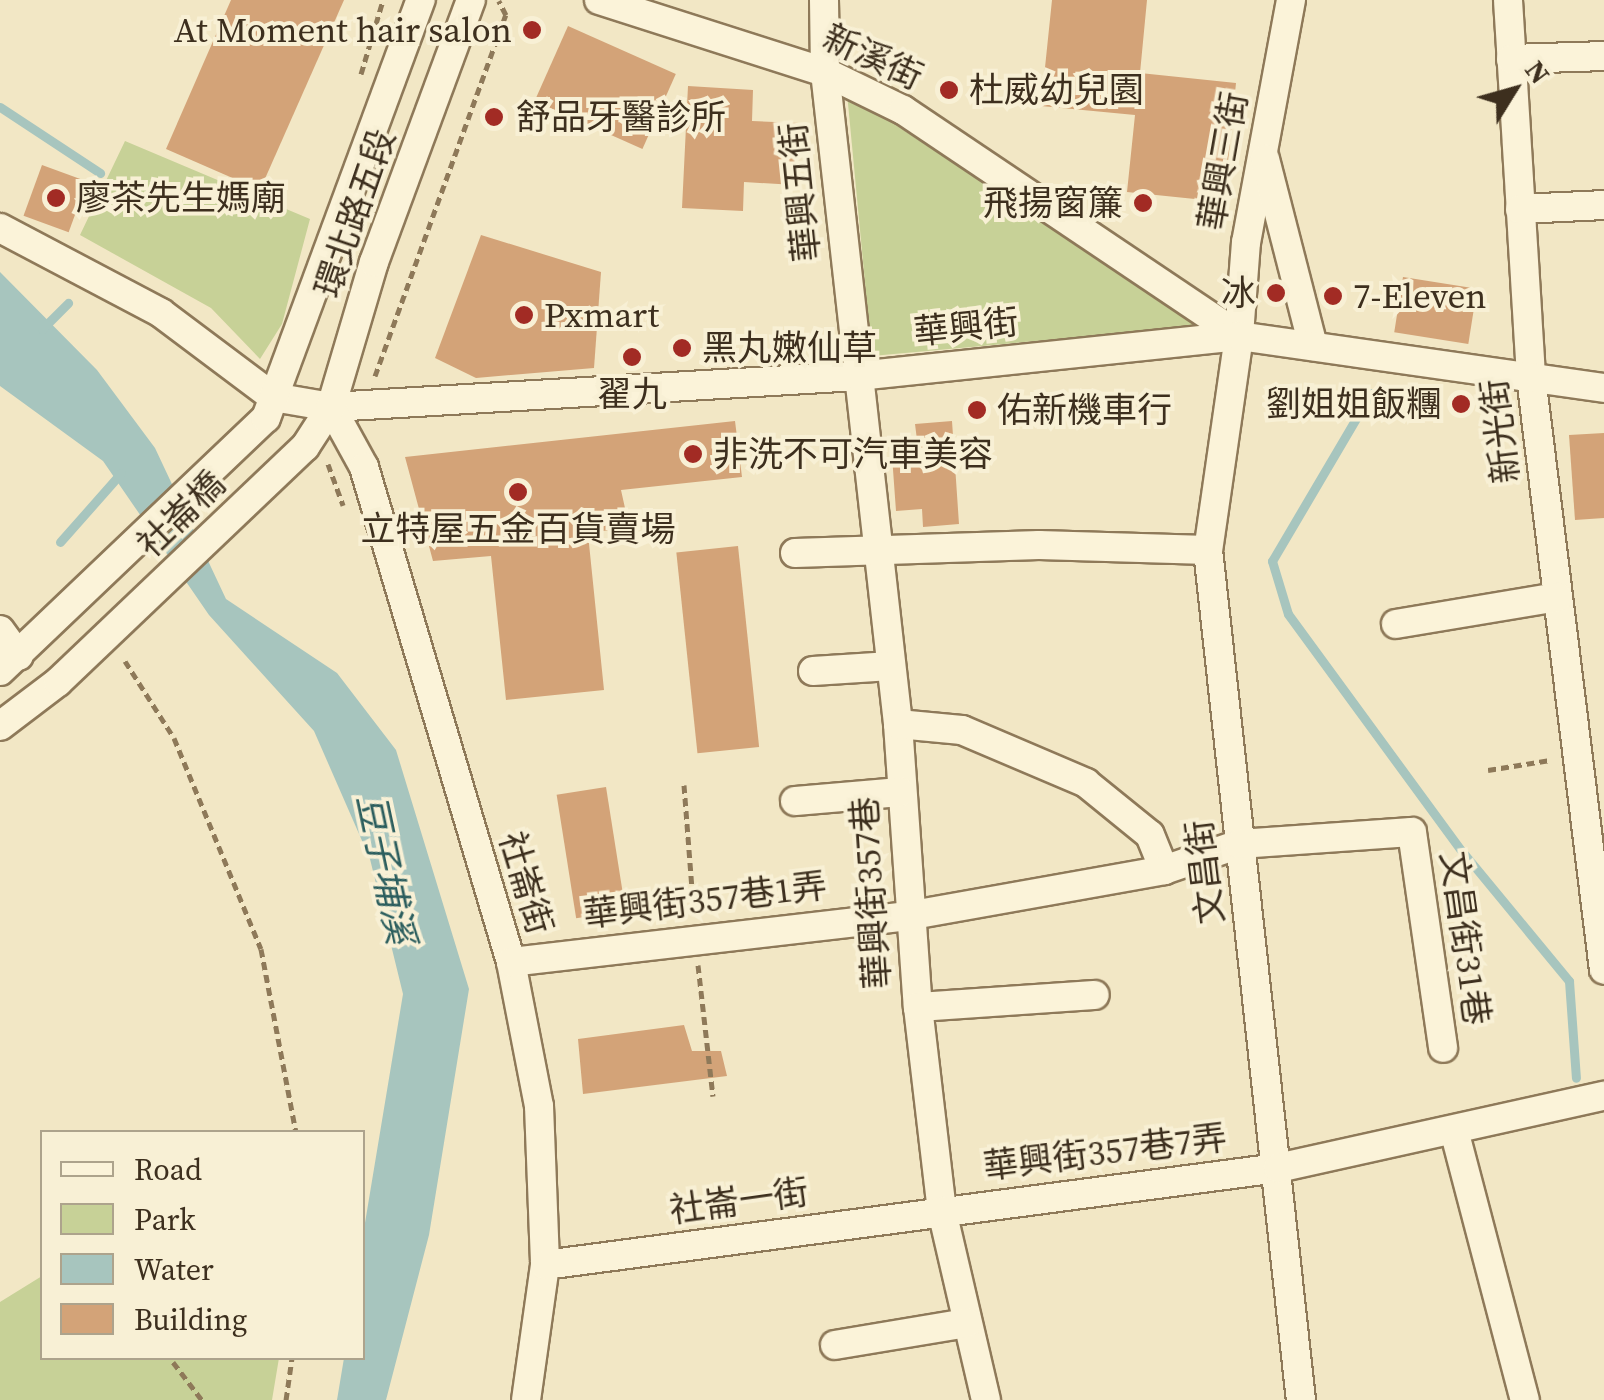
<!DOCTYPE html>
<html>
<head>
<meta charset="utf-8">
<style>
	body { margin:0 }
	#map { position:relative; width:1604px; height:1400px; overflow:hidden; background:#f2e7c5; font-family:"Source Serif 4","Noto Sans TC",serif }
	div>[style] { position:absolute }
	.green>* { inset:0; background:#c7d197 }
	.water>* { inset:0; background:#a7c5be }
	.stream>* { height:9px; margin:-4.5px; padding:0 4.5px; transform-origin:4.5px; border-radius:4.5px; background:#a7c5be }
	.building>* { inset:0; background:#d3a378; transform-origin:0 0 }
	.path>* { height:5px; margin-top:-2.5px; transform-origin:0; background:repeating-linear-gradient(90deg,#8e7959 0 8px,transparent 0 13px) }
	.roads { filter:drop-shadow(2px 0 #8e7959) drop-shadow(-2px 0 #8e7959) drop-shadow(0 2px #8e7959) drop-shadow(0 -2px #8e7959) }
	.minor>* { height:28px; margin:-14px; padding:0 14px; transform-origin:14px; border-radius:14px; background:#fbf3d9 }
	.dots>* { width:28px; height:28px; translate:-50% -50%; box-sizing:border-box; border:5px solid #f8f0d5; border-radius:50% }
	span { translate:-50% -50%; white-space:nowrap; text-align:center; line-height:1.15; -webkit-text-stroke:8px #f8f0d5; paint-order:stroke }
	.poi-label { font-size:35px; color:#3d2f1e }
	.right { translate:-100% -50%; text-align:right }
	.left { translate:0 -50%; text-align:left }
	.street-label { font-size:35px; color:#3d2f1e }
	.water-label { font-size:38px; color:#2c5e5e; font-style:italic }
	.legend { position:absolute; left:40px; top:1130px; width:325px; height:230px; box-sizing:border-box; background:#f8f0d5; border:2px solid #ada38c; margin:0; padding:12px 18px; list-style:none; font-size:30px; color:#3d2f1e }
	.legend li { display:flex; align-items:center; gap:20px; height:50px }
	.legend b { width:50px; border:2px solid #ada38c }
	.north { position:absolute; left:1464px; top:40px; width:100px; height:100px; -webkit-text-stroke:8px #f8f0d5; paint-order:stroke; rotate:53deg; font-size:28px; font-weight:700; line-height:40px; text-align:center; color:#3d2f1e }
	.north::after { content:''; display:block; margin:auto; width:35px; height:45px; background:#3d2f1e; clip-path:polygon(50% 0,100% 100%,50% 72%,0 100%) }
</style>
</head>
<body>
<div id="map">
	<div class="green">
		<i style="clip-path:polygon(847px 93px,1201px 326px,872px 356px)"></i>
		<i style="clip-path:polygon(125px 141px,310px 219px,282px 324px,260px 359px,211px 308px,80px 235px)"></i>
		<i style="clip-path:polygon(42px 1276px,42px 1358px,279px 1358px,272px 1400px,0 1400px,0 1302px)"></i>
	</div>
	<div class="water">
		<i style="clip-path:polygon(0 272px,97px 370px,155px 448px,226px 599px,337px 673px,396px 750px,469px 989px,429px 1235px,386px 1400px,337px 1400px,344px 1358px,362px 1358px,363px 1235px,403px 994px,370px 859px,314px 731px,209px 615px,103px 461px,0 386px)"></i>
	</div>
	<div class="stream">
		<i style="left:0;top:107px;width:120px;rotate:33.4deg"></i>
		<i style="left:42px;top:329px;width:37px;rotate:-45deg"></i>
		<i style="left:1371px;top:393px;width:195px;rotate:120.5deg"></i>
		<i style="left:1272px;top:561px;width:55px;rotate:73.2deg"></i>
		<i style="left:1288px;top:614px;width:293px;rotate:53.8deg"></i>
		<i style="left:1461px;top:850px;width:170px;rotate:50.5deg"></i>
		<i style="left:1569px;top:981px;width:97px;rotate:85.9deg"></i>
		<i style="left:60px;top:542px;width:92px;rotate:-48.5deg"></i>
	</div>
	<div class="building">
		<i style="clip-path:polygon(231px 0,344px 0,260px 190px,166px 149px)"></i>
		<i style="clip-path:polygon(1052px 0,1147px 0,1140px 73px,1236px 83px,1224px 202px,1127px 192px,1135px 115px,1041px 106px)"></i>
		<i style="left:568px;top:26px;width:118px;height:82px;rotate:24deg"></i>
		<i style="clip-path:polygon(688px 86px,753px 90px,752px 121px,799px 123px,795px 185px,744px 182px,743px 211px,682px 208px)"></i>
		<i style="left:42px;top:165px;width:48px;height:54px;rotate:20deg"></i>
		<i style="clip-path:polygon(481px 235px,601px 272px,594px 368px,476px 378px,435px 358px)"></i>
		<i style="left:1403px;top:277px;width:75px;height:56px;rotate:9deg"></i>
		<i style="clip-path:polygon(735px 421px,742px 477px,621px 490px,629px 526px,588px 534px,604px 690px,506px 700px,491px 556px,433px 561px,405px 457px)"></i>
		<i style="clip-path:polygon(952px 421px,959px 524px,923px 527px,922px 509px,896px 511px,891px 442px,917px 440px,915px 424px)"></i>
		<i style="clip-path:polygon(1604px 433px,1604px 518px,1575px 520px,1569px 435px)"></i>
		<i style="left:738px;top:546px;width:202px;height:62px;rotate:84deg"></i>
		<i style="left:606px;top:787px;width:125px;height:50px;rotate:81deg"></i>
		<i style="clip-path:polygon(684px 1025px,692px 1051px,721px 1051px,727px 1076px,583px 1094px,578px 1039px)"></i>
	</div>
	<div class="path">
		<i style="left:361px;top:74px;width:77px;rotate:-73.4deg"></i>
		<i style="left:375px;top:376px;width:384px;rotate:-70.1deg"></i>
		<i style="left:506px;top:15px;width:16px;rotate:-117deg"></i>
		<i style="left:328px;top:464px;width:44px;rotate:69.9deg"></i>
		<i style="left:125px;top:661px;width:91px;rotate:57.5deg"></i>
		<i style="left:174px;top:738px;width:228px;rotate:67.6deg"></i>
		<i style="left:261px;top:949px;width:186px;rotate:79.2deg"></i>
		<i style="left:1488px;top:770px;width:63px;rotate:-9.2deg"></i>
		<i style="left:684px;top:785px;width:130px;rotate:85.6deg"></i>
		<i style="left:698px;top:965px;width:132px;rotate:83.5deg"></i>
		<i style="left:173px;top:1362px;width:48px;rotate:52.7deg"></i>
		<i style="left:286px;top:1400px;width:42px;rotate:-81.9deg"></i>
	</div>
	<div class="roads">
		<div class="minor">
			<i style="left:599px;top:0;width:237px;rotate:17.7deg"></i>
			<i style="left:825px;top:72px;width:87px;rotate:26deg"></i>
			<i style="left:903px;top:110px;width:405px;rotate:33.9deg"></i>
			<i style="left:824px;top:0;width:72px;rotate:89.2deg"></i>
			<i style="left:825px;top:72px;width:656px;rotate:83.61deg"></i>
			<i style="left:898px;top:724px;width:284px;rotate:86deg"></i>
			<i style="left:918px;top:1007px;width:205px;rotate:83.3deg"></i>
			<i style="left:942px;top:1211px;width:194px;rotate:76.9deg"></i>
			<i style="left:1291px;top:0;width:246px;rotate:100.5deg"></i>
			<i style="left:1246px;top:242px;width:94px;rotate:94.3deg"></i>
			<i style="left:1239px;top:336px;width:216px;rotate:98.2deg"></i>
			<i style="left:1208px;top:550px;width:855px;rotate:83.76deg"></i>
			<i style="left:1508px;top:0;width:378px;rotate:86.5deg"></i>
			<i style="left:1531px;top:377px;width:597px;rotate:82.98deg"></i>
			<i style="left:1511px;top:59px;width:93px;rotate:-1.8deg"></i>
			<i style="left:1265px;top:159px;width:193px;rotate:75.6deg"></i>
			<i style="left:1520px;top:209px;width:84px;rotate:-2.7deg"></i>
			<i style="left:0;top:228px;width:182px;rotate:27.8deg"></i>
			<i style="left:161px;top:313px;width:140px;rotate:36.9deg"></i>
			<i style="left:273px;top:397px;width:59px;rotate:9.8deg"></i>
			<i style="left:331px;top:407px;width:528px;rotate:-3.37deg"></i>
			<i style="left:858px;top:376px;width:383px;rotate:-6deg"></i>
			<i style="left:1239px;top:336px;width:369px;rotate:8.1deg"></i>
			<i style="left:331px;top:407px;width:68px;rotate:61.2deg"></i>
			<i style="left:364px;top:467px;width:516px;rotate:73.46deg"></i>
			<i style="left:511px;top:962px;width:147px;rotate:79deg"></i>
			<i style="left:539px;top:1106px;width:159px;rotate:87.8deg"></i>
			<i style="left:545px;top:1265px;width:136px;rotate:98deg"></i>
			<i style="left:795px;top:553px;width:244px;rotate:-1.9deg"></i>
			<i style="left:1039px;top:545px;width:169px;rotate:1.7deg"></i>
			<i style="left:1396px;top:624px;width:164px;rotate:-9.5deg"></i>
			<i style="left:0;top:630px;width:32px;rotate:54deg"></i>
			<i style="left:0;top:671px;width:367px;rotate:-43.6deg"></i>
			<i style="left:266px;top:418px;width:446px;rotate:-69.7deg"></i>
			<i style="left:813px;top:671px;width:78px;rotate:-3.7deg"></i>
			<i style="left:898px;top:724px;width:64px;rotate:5.4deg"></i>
			<i style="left:962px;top:730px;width:135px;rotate:23.1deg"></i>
			<i style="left:1086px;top:783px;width:82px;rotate:39.1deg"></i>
			<i style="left:1150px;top:835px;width:38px;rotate:68deg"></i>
			<i style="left:0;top:726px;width:73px;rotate:-37.2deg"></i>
			<i style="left:58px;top:682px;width:341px;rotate:-43.6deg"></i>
			<i style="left:305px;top:447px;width:48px;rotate:-57deg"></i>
			<i style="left:331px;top:407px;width:151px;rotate:-73.5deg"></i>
			<i style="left:374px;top:262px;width:279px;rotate:-69.7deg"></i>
			<i style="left:795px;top:801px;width:106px;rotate:-4.9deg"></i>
			<i style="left:511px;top:962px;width:399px;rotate:-6.6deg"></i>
			<i style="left:907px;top:916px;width:261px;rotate:-10.1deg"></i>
			<i style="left:1164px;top:870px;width:79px;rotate:-19.1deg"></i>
			<i style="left:1239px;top:844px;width:173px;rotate:-4deg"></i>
			<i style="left:1412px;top:832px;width:218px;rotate:81.8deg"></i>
			<i style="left:918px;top:1007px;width:177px;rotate:-3.9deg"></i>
			<i style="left:1454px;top:1130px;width:279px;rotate:75.3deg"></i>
			<i style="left:545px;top:1265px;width:739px;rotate:-7.54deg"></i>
			<i style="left:1278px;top:1168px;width:334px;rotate:-12.5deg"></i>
			<i style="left:835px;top:1345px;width:134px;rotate:-9.5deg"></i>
		</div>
	</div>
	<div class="dots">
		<i style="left:532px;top:30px;background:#a22b24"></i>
		<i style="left:949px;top:90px;background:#a22b24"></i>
		<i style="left:494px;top:117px;background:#a22b24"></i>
		<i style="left:56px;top:198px;background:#a22b24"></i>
		<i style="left:1143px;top:203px;background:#a22b24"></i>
		<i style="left:1276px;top:293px;background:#a22b24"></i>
		<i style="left:1333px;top:296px;background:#a22b24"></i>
		<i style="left:524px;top:315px;background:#a22b24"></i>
		<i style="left:682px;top:348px;background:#a22b24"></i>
		<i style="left:632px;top:357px;background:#a22b24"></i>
		<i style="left:1461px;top:404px;background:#a22b24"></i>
		<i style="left:977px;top:410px;background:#a22b24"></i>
		<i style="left:693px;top:454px;background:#a22b24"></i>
		<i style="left:518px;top:492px;background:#a22b24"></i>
	</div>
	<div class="poi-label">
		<span class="right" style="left:512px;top:30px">At Moment hair salon</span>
		<span class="left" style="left:969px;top:90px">杜威幼兒園</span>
		<span class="left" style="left:516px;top:117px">舒品牙醫診所</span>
		<span class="left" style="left:76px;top:198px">廖茶先生媽廟</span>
		<span class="right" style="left:1123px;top:203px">飛揚窗簾</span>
		<span class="right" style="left:1256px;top:293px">冰</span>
		<span class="left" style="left:1353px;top:296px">7-Eleven</span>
		<span class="left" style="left:544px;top:315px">Pxmart</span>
		<span class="left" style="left:702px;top:348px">黑丸嫩仙草</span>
		<span style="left:632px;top:394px">翟九</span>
		<span class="right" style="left:1441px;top:404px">劉姐姐飯糰</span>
		<span class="left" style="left:997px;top:410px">佑新機車行</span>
		<span class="left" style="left:713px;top:454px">非洗不可汽車美容</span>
		<span style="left:518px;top:529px">立特屋五金百貨賣場</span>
	</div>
	<div class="street-label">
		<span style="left:873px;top:57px;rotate:25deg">新溪街</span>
		<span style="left:1223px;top:161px;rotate:-80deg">華興三街</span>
		<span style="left:800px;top:192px;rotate:-96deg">華興五街</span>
		<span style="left:355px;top:213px;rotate:-71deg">環北路五段</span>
		<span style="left:966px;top:327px;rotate:-6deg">華興街</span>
		<span style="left:1500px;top:431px;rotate:-97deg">新光街</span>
		<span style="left:181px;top:514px;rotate:-44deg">社崙橋</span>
		<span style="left:1205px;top:872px;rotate:-97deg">文昌街</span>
		<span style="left:526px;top:883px;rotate:73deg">社崙街</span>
		<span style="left:871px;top:893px;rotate:-94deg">華興街357巷</span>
		<span style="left:705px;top:900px;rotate:-7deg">華興街357巷1弄</span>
		<span style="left:1465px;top:938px;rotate:82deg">文昌街31巷</span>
		<span style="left:1105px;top:1152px;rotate:-7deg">華興街357巷7弄</span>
		<span style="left:739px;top:1201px;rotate:-8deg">社崙一街</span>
	</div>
	<div class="water-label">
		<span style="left:385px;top:869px;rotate:78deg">豆子埔溪</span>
	</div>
	<ul class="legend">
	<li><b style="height:12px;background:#fbf3d9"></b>Road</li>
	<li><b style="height:28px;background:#c7d197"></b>Park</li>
	<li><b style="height:28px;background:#a7c5be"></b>Water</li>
	<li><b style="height:28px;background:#d3a378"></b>Building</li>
	</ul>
	<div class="north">N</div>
</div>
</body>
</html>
